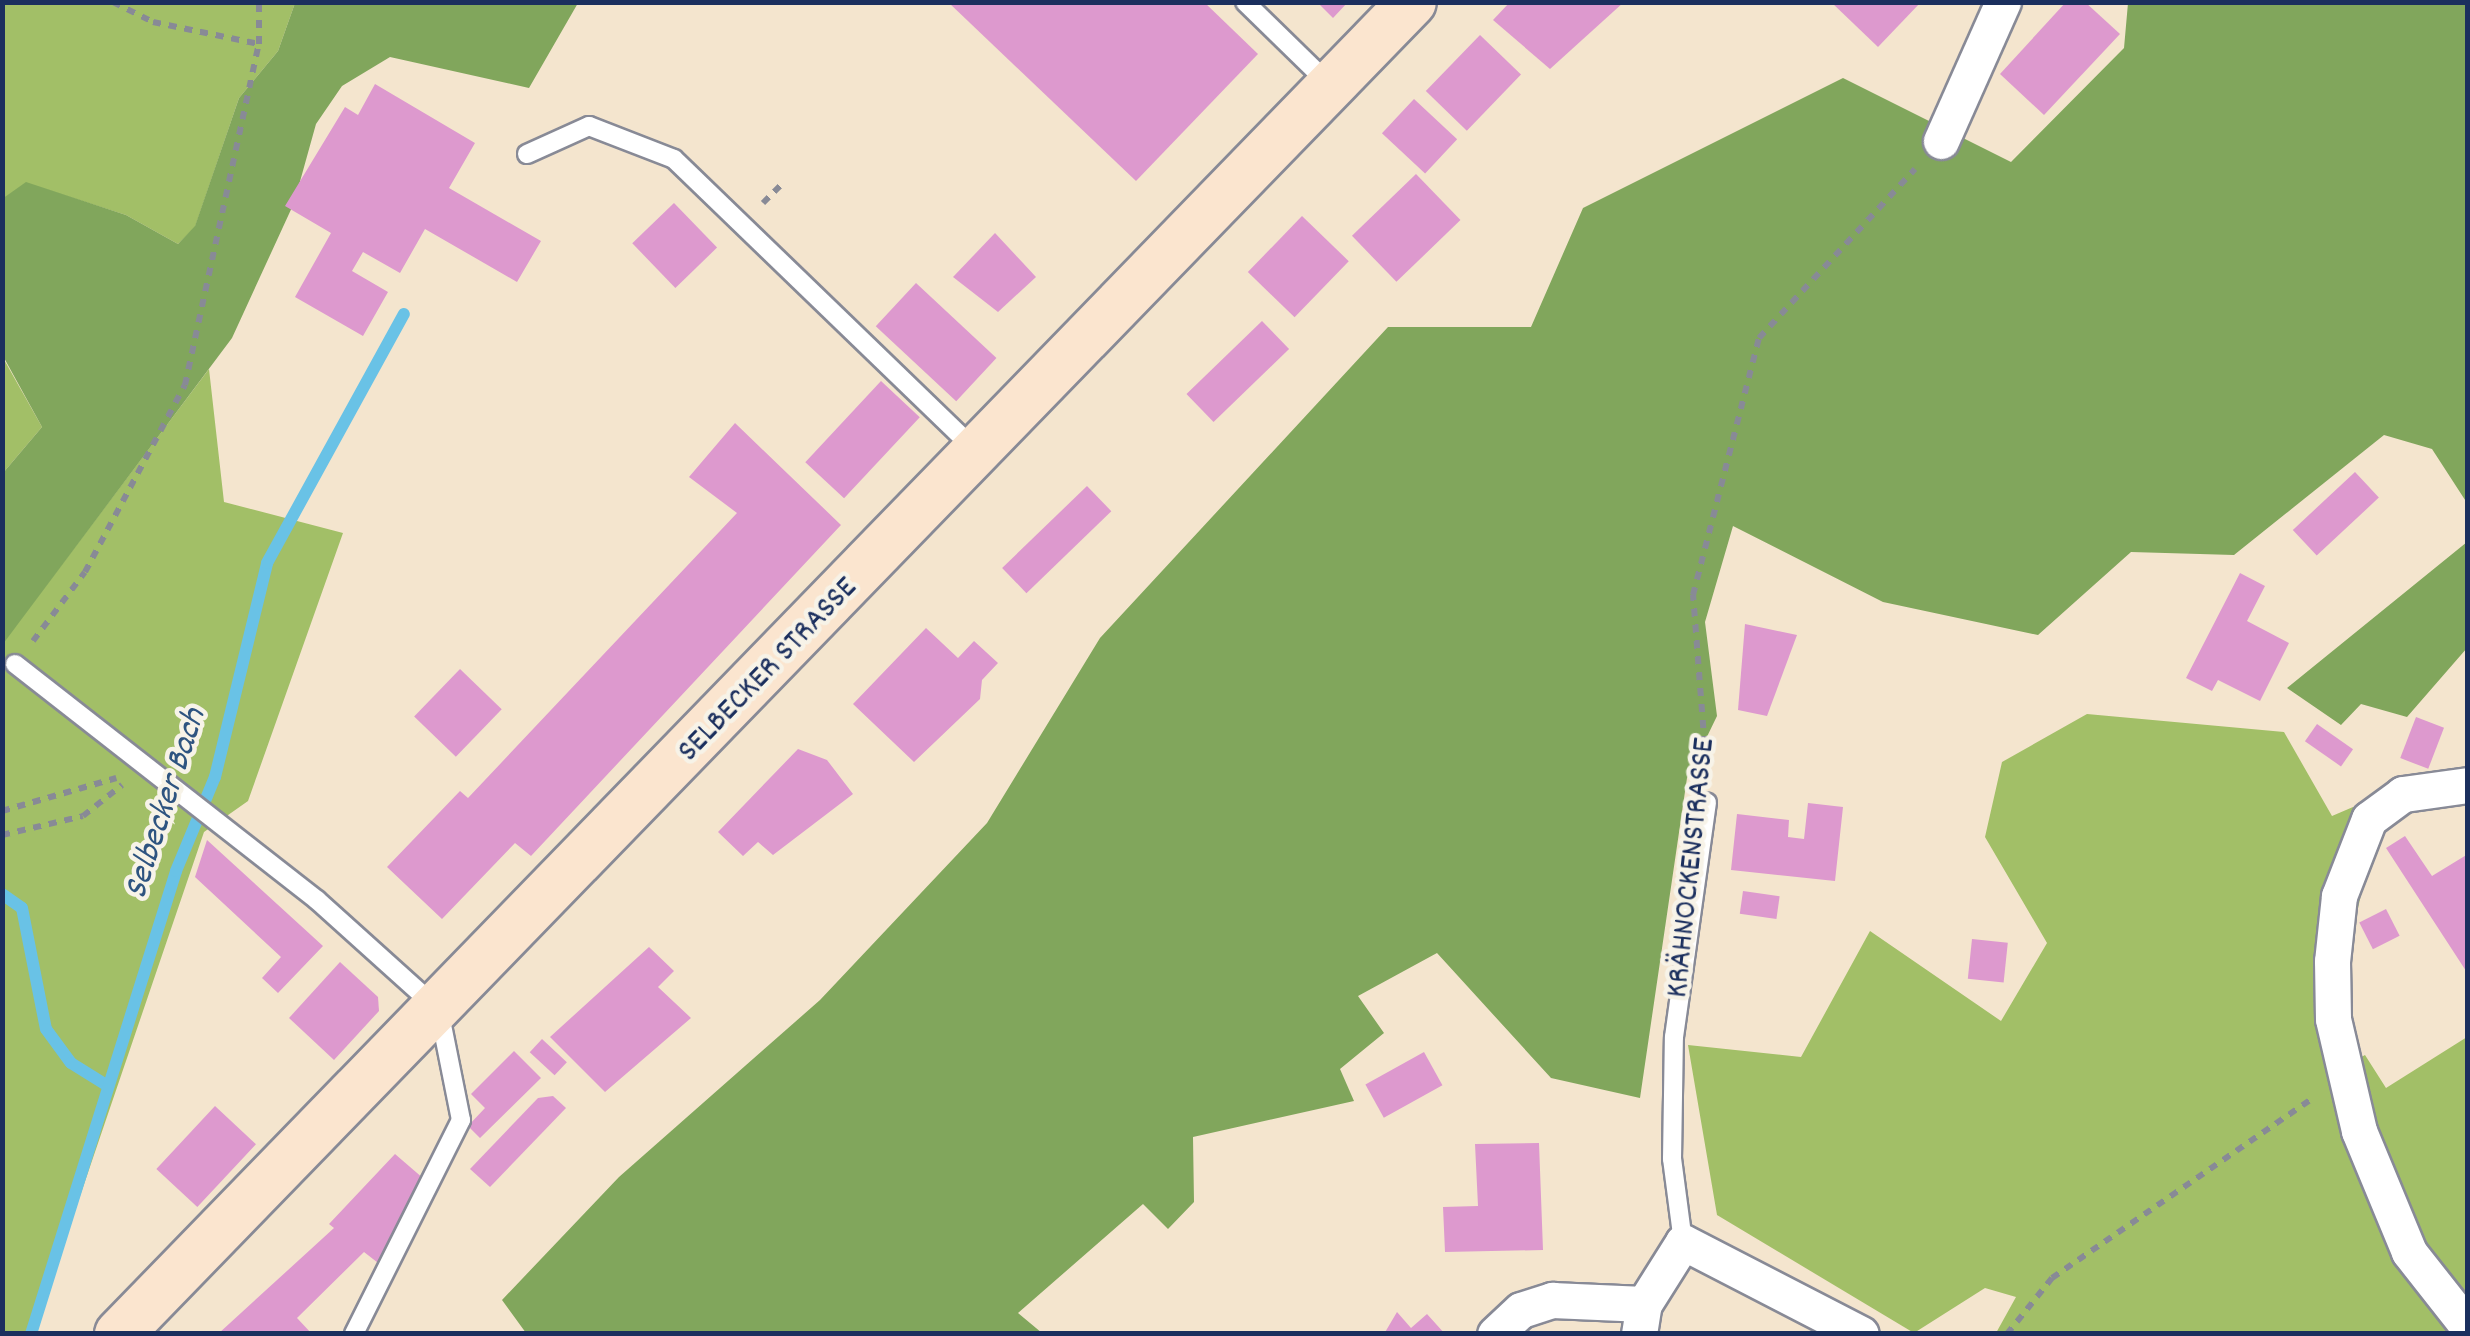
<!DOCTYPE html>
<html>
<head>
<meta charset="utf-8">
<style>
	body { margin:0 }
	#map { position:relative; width:2470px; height:1336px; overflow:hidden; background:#f4e5ce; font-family:Dekko,sans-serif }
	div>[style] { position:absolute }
	.green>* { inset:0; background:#a2bf67 }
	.forest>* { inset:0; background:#81a65c }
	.stream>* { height:12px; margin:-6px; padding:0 6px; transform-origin:6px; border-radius:6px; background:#69c2e6 }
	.building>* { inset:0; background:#dd99ce; transform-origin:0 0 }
	.path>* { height:6px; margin-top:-3px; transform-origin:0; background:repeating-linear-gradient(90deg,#888a96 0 8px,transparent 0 16px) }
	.roads { filter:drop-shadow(2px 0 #888a96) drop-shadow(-2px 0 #888a96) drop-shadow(0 2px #888a96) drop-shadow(0 -2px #888a96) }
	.lane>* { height:18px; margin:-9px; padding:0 9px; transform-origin:9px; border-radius:9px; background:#fff }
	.street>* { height:35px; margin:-17.5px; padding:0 17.5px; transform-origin:17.5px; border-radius:17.5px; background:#fff }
	.secondary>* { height:48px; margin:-24px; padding:0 24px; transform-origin:24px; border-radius:24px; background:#fbe5cf }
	span { translate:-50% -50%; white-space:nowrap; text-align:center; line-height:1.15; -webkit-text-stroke:9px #f7f3e8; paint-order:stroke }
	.street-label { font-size:32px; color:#1b2f5e }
	.water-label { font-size:35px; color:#2e5480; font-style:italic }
	.frame { position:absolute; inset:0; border:5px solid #1b2f5e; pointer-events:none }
</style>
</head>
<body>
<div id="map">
	<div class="green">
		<i style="clip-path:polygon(3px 3px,295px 3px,278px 51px,239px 98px,195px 227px,178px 244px,126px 215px,26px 183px,3px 199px)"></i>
		<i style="clip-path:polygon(2px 356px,42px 427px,3px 473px,2px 473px)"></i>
		<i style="clip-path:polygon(209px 369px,224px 502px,343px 533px,248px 801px,204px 832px,33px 1334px,2px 1333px,2px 644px)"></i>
		<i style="clip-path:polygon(2087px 714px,2284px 732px,2332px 816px,2353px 807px,2376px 828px,2345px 966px,2354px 1061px,2365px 1055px,2386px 1088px,2467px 1037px,2467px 1333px,1996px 1333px,2016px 1297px,1985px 1288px,1914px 1333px,1717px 1215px,1688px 1045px,1801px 1057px,1870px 931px,2001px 1021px,2047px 943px,1985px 837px,2002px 762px)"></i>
	</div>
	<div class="forest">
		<i style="clip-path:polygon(295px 3px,578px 3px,529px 88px,390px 57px,342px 86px,316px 124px,294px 203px,232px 338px,3px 644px,3px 473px,42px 427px,3px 356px,2px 199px,26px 182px,126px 215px,178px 244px,195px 226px,239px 98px,278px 51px)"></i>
		<i style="clip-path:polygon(2128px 3px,2467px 3px,2467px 503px,2432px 449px,2384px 435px,2234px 555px,2131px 552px,2038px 635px,1883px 602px,1733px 526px,1705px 622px,1717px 716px,1687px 778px,1640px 1098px,1551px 1078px,1437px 953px,1358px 996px,1384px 1033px,1340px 1069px,1354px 1101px,1193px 1137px,1194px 1202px,1168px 1229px,1143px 1204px,1018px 1313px,1042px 1333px,526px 1333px,502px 1300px,619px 1177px,820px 1000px,987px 823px,1100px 638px,1388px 327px,1531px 327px,1583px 208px,1843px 78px,2011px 162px,2124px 48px)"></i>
		<i style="clip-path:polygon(2467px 542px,2467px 648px,2407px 717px,2361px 704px,2341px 725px,2287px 688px)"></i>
	</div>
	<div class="stream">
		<i style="left:2px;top:894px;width:24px;rotate:35deg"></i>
		<i style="left:22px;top:908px;width:123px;rotate:78.8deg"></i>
		<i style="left:46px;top:1029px;width:42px;rotate:53.7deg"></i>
		<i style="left:71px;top:1063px;width:44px;rotate:31.9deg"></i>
		<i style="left:31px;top:1334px;width:485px;rotate:-72.6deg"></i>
		<i style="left:176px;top:871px;width:102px;rotate:-67.5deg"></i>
		<i style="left:215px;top:777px;width:220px;rotate:-76.3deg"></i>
		<i style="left:267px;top:563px;width:284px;rotate:-61.2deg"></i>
	</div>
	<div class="building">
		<i style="clip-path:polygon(948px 2px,1204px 2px,1258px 54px,1136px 181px)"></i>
		<i style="clip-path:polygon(1317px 2px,1348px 2px,1333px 18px)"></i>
		<i style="clip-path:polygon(1510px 2px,1624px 2px,1550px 69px,1493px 20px)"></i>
		<i style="clip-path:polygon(1831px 2px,1921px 2px,1878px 47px)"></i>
		<i style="clip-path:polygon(2066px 2px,2085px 2px,2120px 34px,2044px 115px,2000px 74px)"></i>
		<i style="left:1480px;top:35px;width:57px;height:78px;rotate:44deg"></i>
		<i style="clip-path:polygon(375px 84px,475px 143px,449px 188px,541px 241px,517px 282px,425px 229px,400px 273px,363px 252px,352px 271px,388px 292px,363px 336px,295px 297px,331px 233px,285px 206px,345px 107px,358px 115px)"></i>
		<i style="left:1414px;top:99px;width:59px;height:47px;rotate:43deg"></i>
		<i style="left:1416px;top:174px;width:64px;height:89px;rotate:46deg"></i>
		<i style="left:674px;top:203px;width:62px;height:58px;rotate:46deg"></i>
		<i style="left:1302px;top:216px;width:65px;height:78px;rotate:44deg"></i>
		<i style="clip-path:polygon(995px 233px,1036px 277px,998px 312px,953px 277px)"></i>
		<i style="left:916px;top:283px;width:110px;height:59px;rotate:43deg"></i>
		<i style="left:1262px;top:321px;width:39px;height:105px;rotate:46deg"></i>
		<i style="left:881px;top:381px;width:53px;height:111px;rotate:43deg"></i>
		<i style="clip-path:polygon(735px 423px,841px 525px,531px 856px,515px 843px,442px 919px,387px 867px,460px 791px,468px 798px,737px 513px,689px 477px)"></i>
		<i style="left:2355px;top:472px;width:35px;height:85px;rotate:47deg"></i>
		<i style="left:1087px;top:486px;width:35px;height:118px;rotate:46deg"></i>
		<i style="clip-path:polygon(2240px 573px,2265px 586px,2247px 621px,2289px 643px,2260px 701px,2218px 680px,2212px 691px,2186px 678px)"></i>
		<i style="clip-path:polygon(1745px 624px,1797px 635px,1767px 716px,1738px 710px)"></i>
		<i style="clip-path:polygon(926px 628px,958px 658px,974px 641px,998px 663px,982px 680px,980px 699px,914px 762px,853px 704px)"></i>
		<i style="left:460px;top:669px;width:58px;height:66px;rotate:44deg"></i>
		<i style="left:2416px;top:717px;width:30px;height:44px;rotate:21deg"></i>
		<i style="left:2317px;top:724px;width:44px;height:21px;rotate:35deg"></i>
		<i style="clip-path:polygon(798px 749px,827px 760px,853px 794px,773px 855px,758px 842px,743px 856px,718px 832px)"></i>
		<i style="clip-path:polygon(1808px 803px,1843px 807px,1835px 881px,1731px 870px,1737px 814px,1789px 820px,1788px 837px,1804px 839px)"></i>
		<i style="clip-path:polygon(2405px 836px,2432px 876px,2468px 854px,2468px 974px,2386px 848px)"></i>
		<i style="clip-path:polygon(207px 840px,323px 946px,278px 993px,262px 978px,281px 957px,195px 877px)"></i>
		<i style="left:1743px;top:891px;width:37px;height:23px;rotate:8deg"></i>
		<i style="left:2386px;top:909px;width:30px;height:30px;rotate:63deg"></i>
		<i style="left:1972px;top:939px;width:36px;height:40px;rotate:6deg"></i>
		<i style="clip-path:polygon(649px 947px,674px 971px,658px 987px,691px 1018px,605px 1092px,550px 1037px)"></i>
		<i style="clip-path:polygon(340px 962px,378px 997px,379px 1011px,334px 1060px,289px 1018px)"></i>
		<i style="left:542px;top:1039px;width:34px;height:18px;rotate:43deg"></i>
		<i style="clip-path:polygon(514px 1051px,541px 1078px,480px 1138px,468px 1126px,485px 1108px,471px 1094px)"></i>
		<i style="left:1424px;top:1052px;width:38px;height:67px;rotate:61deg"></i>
		<i style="clip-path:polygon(553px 1096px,566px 1108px,490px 1187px,470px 1169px,538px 1098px)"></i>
		<i style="left:215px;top:1106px;width:56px;height:86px;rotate:43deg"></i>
		<i style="clip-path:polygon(1539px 1143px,1543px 1250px,1445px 1252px,1443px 1207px,1478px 1206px,1475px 1144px)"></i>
		<i style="clip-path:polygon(395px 1154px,424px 1179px,382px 1266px,364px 1252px,297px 1318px,312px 1334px,218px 1334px,334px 1228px,329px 1224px)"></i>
		<i style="clip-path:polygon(1397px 1312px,1411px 1328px,1427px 1314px,1445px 1334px,1384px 1334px)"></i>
	</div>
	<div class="path">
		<i style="left:113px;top:2px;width:45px;rotate:26.6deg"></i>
		<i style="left:153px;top:22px;width:108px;rotate:11.7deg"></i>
		<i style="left:763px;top:203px;width:28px;rotate:-45deg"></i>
		<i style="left:33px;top:641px;width:86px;rotate:-53deg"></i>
		<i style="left:85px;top:572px;width:212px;rotate:-61.9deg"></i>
		<i style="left:185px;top:385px;width:349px;rotate:-77.8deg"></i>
		<i style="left:259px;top:44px;width:42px;rotate:-90deg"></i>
		<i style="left:1707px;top:776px;width:182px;rotate:-94.4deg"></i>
		<i style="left:1693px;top:595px;width:265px;rotate:-75.6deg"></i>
		<i style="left:1759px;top:338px;width:230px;rotate:-47.3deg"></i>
		<i style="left:2px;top:811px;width:119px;rotate:-16.1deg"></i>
		<i style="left:2px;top:835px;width:83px;rotate:-13.2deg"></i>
		<i style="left:83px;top:816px;width:50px;rotate:-38.5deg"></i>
		<i style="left:2007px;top:1334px;width:72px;rotate:-51.2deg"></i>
		<i style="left:2052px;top:1278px;width:317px;rotate:-34.6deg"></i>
	</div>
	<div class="roads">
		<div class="lane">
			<i style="left:1245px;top:2px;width:117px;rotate:44.3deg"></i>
			<i style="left:527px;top:154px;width:68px;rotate:-24.3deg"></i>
			<i style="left:589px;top:126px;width:91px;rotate:21.2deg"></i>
			<i style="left:674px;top:159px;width:420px;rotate:44deg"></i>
			<i style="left:15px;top:664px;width:383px;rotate:38deg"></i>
			<i style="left:317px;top:900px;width:164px;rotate:42deg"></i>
			<i style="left:439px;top:1010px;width:112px;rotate:78.7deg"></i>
			<i style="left:461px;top:1120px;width:239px;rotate:116.6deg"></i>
			<i style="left:1683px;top:1242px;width:84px;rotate:-97.5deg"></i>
			<i style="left:1672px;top:1159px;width:122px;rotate:-89.1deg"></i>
			<i style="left:1674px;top:1037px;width:237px;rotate:-82deg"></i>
		</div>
		<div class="street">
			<i style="left:1941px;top:141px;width:152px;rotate:-66deg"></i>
			<i style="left:2468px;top:785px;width:66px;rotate:172.1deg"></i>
			<i style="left:2403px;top:794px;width:42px;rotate:143.7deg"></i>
			<i style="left:2369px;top:819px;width:83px;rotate:111.3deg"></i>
			<i style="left:2339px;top:896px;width:65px;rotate:96.1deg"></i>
			<i style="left:2332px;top:961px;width:58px;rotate:89deg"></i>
			<i style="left:2333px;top:1019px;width:115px;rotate:76.9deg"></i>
			<i style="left:2359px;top:1131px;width:131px;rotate:67.5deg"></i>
			<i style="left:2409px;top:1252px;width:95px;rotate:51.8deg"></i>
			<i style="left:1495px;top:1334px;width:35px;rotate:-43deg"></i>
			<i style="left:1521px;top:1310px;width:33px;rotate:-18deg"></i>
			<i style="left:1552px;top:1300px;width:92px;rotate:2.5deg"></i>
			<i style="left:1639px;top:1334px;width:30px;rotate:-81deg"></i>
			<i style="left:1644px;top:1304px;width:73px;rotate:-57.8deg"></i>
			<i style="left:1683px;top:1242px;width:200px;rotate:27.3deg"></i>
		</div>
		<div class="secondary">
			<i style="left:119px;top:1334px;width:1856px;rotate:-45.85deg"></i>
		</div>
	</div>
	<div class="street-label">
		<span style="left:769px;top:671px;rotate:-46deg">SELBECKER STRASSE</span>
		<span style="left:1693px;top:868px;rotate:-84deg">KRÄHNOCKENSTRASSE</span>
	</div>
	<div class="water-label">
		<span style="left:167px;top:804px;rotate:-72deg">Selbecker Bach</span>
	</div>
	<div class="frame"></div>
</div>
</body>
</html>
